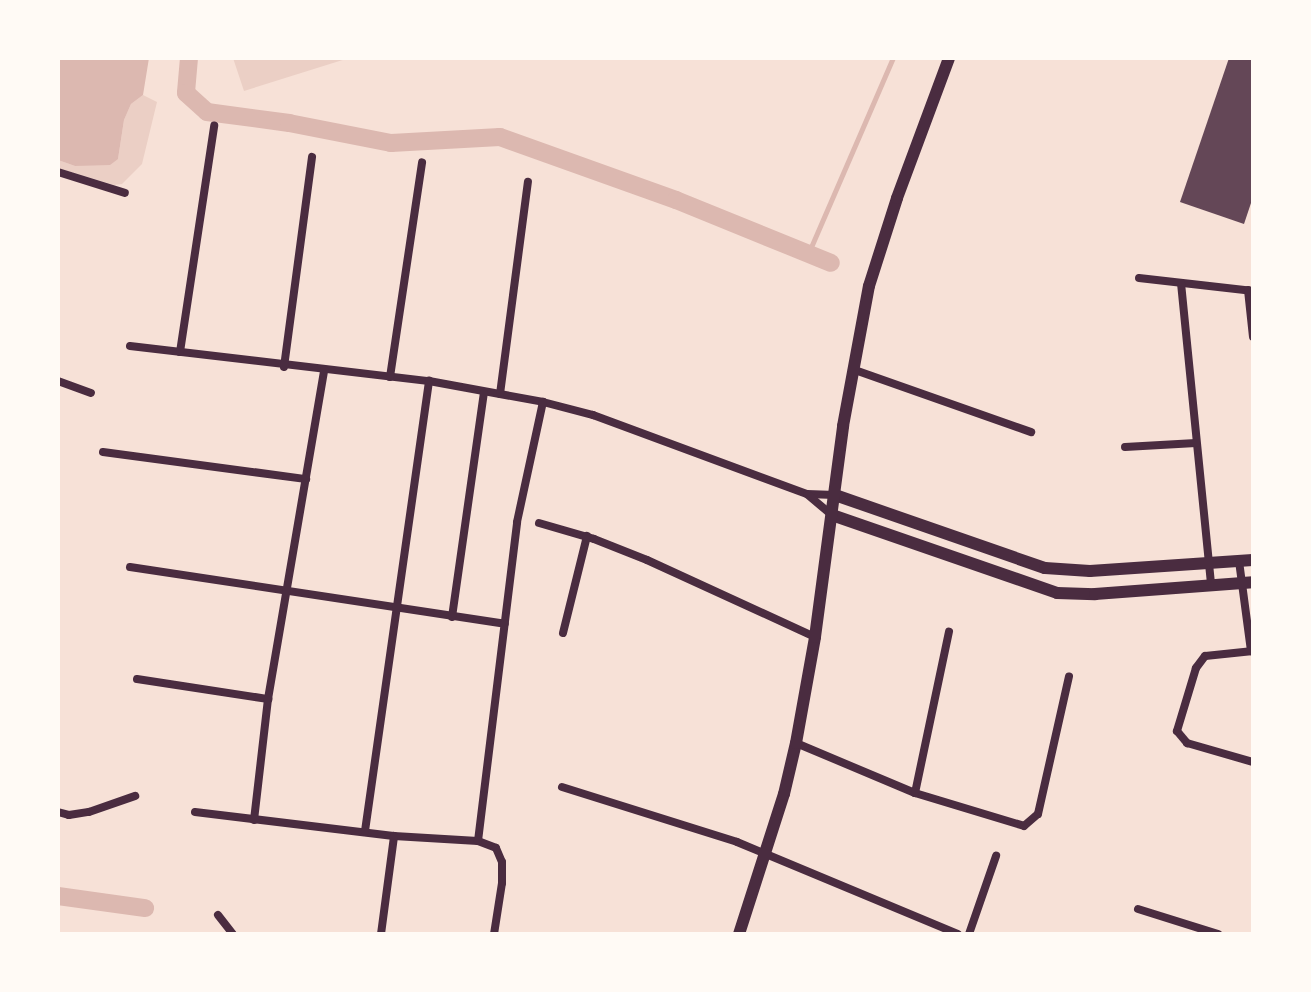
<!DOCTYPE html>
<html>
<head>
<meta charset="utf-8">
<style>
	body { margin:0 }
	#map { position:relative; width:1311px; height:992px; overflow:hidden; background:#f7e1d7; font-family:"Alegreya Sans",sans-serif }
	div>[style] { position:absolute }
	.green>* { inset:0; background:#ebcfc5 }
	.water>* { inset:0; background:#dcb8b0 }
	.stream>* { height:5px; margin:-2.5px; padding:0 2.5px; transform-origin:2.5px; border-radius:2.5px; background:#dcb8b0 }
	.canal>* { height:18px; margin:-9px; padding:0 9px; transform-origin:9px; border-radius:9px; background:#dcb8b0 }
	.building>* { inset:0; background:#644757 }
	.minor>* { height:8px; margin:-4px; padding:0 4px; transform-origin:4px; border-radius:4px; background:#4a2c40 }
	.secondary>* { height:12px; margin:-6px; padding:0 6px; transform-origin:6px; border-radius:6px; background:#4a2c40 }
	span { translate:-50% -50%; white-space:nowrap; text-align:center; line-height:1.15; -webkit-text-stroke:7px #fffaf5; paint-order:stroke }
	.frame { position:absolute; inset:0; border:60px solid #fffaf5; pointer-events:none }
</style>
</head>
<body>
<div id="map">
	<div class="green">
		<i style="clip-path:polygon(233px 58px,349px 58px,244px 91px)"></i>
		<i style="clip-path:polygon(143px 95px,157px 102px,142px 164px,122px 184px,114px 185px,58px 168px,58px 160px,75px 166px,118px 159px,124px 120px,131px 104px)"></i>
	</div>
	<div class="water">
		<i style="clip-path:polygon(58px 58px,149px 58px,143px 95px,131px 104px,124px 120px,118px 159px,110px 165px,75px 166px,58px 160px)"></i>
	</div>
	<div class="stream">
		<i style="left:808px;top:254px;width:214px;rotate:-66.6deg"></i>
	</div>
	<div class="canal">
		<i style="left:189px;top:58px;width:35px;rotate:95deg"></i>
		<i style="left:186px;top:93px;width:28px;rotate:42deg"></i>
		<i style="left:207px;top:112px;width:83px;rotate:7.6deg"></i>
		<i style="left:289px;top:123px;width:104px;rotate:11.1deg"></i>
		<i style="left:391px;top:143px;width:109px;rotate:-3.2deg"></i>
		<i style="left:500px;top:137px;width:187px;rotate:19.7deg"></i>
		<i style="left:676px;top:200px;width:167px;rotate:22.1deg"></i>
		<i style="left:58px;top:896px;width:88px;rotate:7.9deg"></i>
	</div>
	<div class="building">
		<i style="clip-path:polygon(1229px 58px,1253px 58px,1253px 197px,1244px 224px,1180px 202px)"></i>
	</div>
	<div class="minor">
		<i style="left:58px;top:172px;width:70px;rotate:17.4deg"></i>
		<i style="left:1139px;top:278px;width:115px;rotate:6.5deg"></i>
		<i style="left:1181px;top:283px;width:304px;rotate:84.3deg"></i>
		<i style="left:1248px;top:290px;width:47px;rotate:83.9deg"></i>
		<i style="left:130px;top:346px;width:301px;rotate:6.7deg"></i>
		<i style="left:429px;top:381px;width:116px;rotate:10.4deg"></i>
		<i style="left:543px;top:402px;width:52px;rotate:14.6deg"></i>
		<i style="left:593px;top:415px;width:228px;rotate:20.3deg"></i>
		<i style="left:807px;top:494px;width:28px;rotate:2deg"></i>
		<i style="left:180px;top:352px;width:229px;rotate:-81.4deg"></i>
		<i style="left:284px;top:367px;width:212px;rotate:-82.4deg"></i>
		<i style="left:852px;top:369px;width:190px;rotate:19.4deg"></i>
		<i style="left:390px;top:377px;width:217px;rotate:-81.5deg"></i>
		<i style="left:58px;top:381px;width:35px;rotate:20deg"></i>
		<i style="left:500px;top:394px;width:214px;rotate:-82.5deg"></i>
		<i style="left:1125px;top:447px;width:71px;rotate:-3.2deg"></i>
		<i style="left:103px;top:452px;width:205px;rotate:7.6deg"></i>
		<i style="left:808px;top:495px;width:31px;rotate:40deg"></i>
		<i style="left:539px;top:523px;width:57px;rotate:16.2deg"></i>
		<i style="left:594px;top:539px;width:57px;rotate:21.6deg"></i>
		<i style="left:647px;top:560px;width:185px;rotate:24.6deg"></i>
		<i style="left:1239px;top:561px;width:91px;rotate:82.4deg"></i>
		<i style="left:130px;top:567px;width:379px;rotate:8.6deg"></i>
		<i style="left:452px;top:617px;width:226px;rotate:-81.9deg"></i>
		<i style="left:563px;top:633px;width:100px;rotate:-76.1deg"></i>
		<i style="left:1253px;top:651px;width:48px;rotate:174.1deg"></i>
		<i style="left:1205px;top:656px;width:15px;rotate:127deg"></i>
		<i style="left:1196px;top:668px;width:66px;rotate:106.8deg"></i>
		<i style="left:1177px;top:731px;width:16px;rotate:50deg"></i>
		<i style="left:1187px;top:743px;width:69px;rotate:16.1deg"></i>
		<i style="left:137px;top:679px;width:133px;rotate:8.7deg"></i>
		<i style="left:796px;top:743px;width:129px;rotate:22.8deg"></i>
		<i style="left:915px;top:793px;width:114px;rotate:16.8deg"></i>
		<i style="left:1024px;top:826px;width:18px;rotate:-41deg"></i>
		<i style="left:1038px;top:814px;width:141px;rotate:-77.3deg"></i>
		<i style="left:562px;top:787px;width:183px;rotate:17.4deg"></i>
		<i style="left:737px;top:842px;width:239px;rotate:22.6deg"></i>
		<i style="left:915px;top:793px;width:165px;rotate:-78.1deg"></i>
		<i style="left:58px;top:812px;width:11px;rotate:15deg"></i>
		<i style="left:69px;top:815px;width:20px;rotate:-9deg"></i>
		<i style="left:89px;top:812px;width:49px;rotate:-19.2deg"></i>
		<i style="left:195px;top:812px;width:200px;rotate:6.9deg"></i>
		<i style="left:394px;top:836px;width:84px;rotate:3.4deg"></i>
		<i style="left:478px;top:841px;width:19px;rotate:21deg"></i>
		<i style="left:496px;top:848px;width:15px;rotate:67deg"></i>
		<i style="left:502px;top:862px;width:21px;rotate:90deg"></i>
		<i style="left:502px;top:883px;width:52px;rotate:98.9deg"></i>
		<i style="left:254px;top:820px;width:122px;rotate:-83.4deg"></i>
		<i style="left:268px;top:699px;width:334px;rotate:-80.3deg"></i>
		<i style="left:365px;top:831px;width:455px;rotate:-81.9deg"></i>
		<i style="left:478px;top:841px;width:321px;rotate:-83deg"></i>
		<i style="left:517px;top:522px;width:123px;rotate:-77.8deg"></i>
		<i style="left:1138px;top:909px;width:84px;rotate:17.4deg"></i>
		<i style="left:218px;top:915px;width:24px;rotate:52deg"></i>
		<i style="left:381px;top:934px;width:99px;rotate:-82.4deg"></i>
		<i style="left:969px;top:934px;width:83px;rotate:-70.9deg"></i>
	</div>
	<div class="secondary">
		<i style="left:835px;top:495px;width:222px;rotate:19.2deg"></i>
		<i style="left:1045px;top:568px;width:45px;rotate:3.8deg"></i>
		<i style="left:1090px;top:571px;width:163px;rotate:-3.9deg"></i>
		<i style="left:832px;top:515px;width:238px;rotate:19.1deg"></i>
		<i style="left:1057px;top:593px;width:38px;rotate:2deg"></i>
		<i style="left:1095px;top:594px;width:158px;rotate:-4.3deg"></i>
		<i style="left:739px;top:934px;width:147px;rotate:-72.2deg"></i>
		<i style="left:784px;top:794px;width:52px;rotate:-76.8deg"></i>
		<i style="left:796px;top:743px;width:108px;rotate:-79.8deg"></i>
		<i style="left:815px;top:637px;width:213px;rotate:-82.4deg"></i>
		<i style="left:843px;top:426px;width:142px;rotate:-79.5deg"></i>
		<i style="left:869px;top:286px;width:92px;rotate:-72.3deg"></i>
		<i style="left:897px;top:198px;width:149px;rotate:-69.6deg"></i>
	</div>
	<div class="frame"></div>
</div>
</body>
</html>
